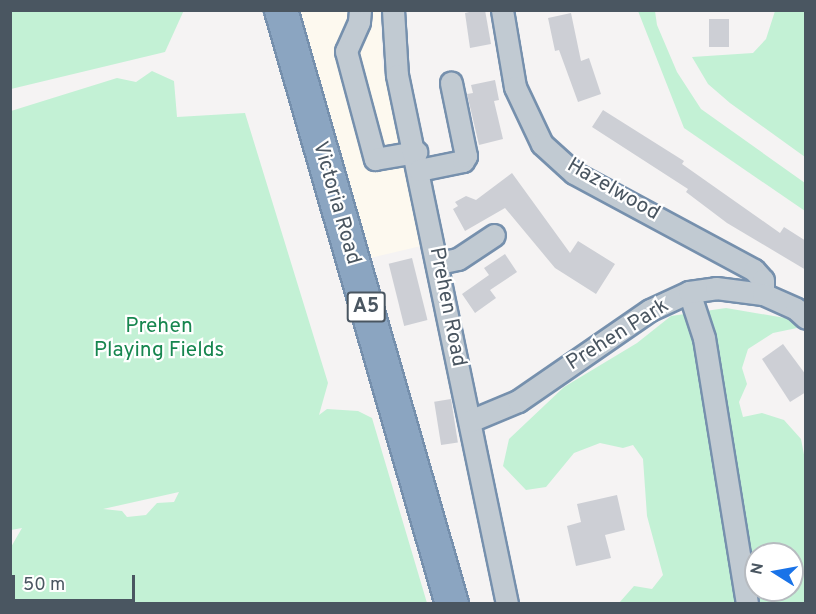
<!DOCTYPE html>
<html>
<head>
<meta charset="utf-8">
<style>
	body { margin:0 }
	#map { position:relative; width:816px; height:614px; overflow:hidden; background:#f5f3f3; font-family:Overpass,sans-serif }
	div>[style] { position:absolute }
	.commercial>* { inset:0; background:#fdf9ef }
	.green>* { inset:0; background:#c3f1d5 }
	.building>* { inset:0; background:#cdcfd5; transform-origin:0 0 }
	.roads { filter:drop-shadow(2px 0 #7690ad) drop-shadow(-2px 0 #7690ad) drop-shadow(0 2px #7690ad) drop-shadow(0 -2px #7690ad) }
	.minor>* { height:21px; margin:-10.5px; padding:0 10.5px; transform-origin:10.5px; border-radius:10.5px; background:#c1cad2 }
	.highway>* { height:32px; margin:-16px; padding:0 16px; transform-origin:16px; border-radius:16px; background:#8ba5c1 }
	span { translate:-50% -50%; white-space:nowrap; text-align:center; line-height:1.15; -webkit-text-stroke:4.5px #fff; paint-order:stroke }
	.shield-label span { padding:2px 4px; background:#fff; border:2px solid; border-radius:4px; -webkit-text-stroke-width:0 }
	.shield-label { font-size:20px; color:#4a5661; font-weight:700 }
	.street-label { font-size:21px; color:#4a5661 }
	.park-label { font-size:21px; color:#17864f }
	.frame { position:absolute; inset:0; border:12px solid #4a5661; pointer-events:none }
	.north { position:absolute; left:744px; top:542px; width:60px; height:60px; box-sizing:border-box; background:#fff; border:2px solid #b7bbc0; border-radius:50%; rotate:281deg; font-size:16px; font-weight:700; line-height:24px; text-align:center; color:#4a5661 }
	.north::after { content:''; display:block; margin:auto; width:21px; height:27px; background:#1a73e8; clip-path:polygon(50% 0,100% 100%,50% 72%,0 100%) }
	.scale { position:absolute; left:12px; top:575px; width:123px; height:27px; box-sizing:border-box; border:3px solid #4a5661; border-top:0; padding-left:8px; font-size:18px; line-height:21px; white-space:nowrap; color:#4a5661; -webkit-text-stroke:4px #fff; paint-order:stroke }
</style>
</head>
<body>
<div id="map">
	<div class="commercial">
		<i style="clip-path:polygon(296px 11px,380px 11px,382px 63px,421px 246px,370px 258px)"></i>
	</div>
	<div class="green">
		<i style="clip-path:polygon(184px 10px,165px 52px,11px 89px,11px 11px)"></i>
		<i style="clip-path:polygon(638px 11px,655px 11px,657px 25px,677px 72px,701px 109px,805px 183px,805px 211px,684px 128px)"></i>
		<i style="clip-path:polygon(775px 11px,805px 11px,805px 157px,730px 103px,708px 84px,692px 57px,753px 53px,766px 39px)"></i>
		<i style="clip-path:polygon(evenodd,152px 71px,174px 81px,177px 117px,245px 113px,328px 383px,319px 415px,327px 409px,358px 411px,372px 418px,427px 603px,11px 603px,11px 547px,22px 528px,11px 530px,11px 111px,117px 78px,136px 82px,152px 71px,179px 492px,174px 502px,157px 503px,146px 515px,127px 517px,122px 511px,103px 509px,179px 492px)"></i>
		<i style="clip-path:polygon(evenodd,726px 308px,791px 319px,797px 328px,773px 333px,748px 349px,742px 368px,747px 384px,739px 402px,743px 417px,762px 413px,784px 420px,801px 439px,806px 465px,805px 603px,619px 603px,634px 586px,652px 589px,663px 575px,647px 516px,643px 459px,633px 445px,623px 448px,600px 443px,574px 453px,546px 487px,526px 490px,503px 466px,509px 439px,564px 387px,637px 343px,671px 316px,726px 308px,756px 554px,792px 554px,792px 590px,756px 590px,756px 554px)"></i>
	</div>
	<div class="building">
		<i style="clip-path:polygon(478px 10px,485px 10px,491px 44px,470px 48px,465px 13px)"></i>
		<i style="clip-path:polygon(571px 13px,581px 61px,589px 58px,601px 94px,578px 102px,559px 50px,555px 51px,548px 18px)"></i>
		<i style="left:729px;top:19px;width:28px;height:20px;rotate:90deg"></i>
		<i style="clip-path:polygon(495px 80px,499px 100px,494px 101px,503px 139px,479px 145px,467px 94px,473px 93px,471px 85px)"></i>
		<i style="clip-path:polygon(603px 110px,684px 161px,682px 164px,780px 233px,784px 227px,806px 241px,806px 270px,727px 223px,686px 192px,688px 189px,592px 127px)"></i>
		<i style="clip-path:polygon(512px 173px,570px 253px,578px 241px,615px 264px,596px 294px,555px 268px,505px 208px,465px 231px,453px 209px,458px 206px,455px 202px,466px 196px,476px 200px)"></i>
		<i style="clip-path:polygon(505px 254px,517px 272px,490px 290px,496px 298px,475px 313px,462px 294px,489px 275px,484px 268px)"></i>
		<i style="left:412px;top:258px;width:64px;height:24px;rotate:76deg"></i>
		<i style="clip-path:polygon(783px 344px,806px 375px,806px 392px,790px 402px,762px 359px)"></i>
		<i style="left:451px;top:399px;width:44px;height:17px;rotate:81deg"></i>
		<i style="clip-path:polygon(617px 495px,625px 530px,605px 535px,611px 558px,576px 566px,567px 526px,581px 522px,577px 504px)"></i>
	</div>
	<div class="roads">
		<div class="minor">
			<i style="left:360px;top:10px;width:12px;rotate:95deg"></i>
			<i style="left:359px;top:22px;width:32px;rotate:114deg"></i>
			<i style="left:346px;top:51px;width:112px;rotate:75deg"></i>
			<i style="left:375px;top:159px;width:42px;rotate:-9.7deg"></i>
			<i style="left:393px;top:10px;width:65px;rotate:86.5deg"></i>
			<i style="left:397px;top:75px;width:540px;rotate:78.25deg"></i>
			<i style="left:502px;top:10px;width:78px;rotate:80.4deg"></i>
			<i style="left:515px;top:87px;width:63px;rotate:64.7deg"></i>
			<i style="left:542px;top:144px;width:43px;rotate:42.2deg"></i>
			<i style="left:574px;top:173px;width:204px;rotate:28.3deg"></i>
			<i style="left:754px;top:270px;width:13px;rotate:48deg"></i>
			<i style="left:763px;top:280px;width:14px;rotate:90deg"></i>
			<i style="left:419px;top:170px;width:45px;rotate:-11.6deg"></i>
			<i style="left:463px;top:161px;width:6px;rotate:-59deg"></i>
			<i style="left:466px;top:156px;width:75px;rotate:-101.6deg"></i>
			<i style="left:439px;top:263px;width:19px;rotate:-12deg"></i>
			<i style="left:458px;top:259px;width:43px;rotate:-33.7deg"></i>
			<i style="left:689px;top:292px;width:48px;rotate:71.9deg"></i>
			<i style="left:704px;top:338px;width:269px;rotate:80.8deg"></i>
			<i style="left:470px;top:421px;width:52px;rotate:-22.6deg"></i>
			<i style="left:518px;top:401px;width:160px;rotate:-34.6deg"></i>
			<i style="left:650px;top:310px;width:43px;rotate:-24.8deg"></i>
			<i style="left:689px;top:292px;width:27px;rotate:-8deg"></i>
			<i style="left:716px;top:288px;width:47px;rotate:7.3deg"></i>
			<i style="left:763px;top:294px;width:36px;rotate:24deg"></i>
			<i style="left:796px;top:309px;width:13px;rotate:42deg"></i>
		</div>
		<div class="highway">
			<i style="left:281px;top:10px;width:618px;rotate:73.94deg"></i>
		</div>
	</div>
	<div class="shield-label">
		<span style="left:366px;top:307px">A5</span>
	</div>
	<div class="street-label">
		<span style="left:613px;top:190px;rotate:30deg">Hazelwood</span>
		<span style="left:336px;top:203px;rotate:74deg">Victoria Road</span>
		<span style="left:447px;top:307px;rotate:79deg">Prehen Road</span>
		<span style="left:618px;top:335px;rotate:-32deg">Prehen Park</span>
	</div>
	<div class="park-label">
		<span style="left:159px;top:339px">Prehen<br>Playing Fields</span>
	</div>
	<div class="frame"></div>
	<div class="north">N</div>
	<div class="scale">50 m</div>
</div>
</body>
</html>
